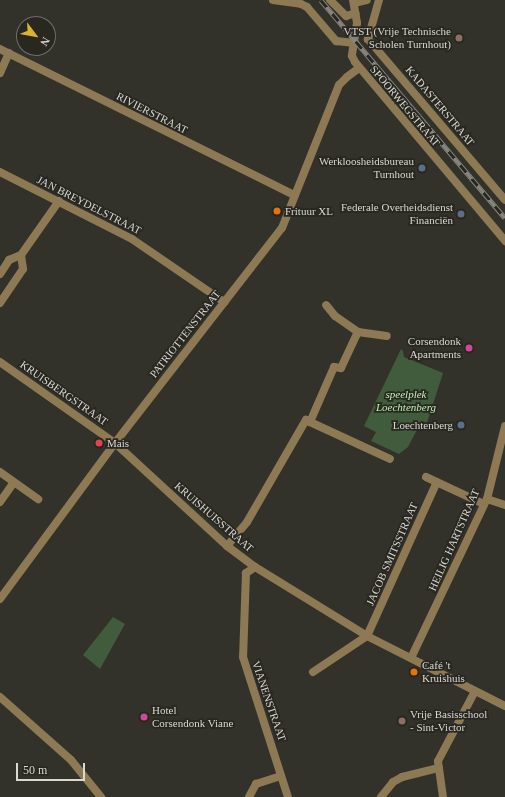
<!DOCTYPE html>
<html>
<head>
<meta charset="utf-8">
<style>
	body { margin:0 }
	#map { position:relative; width:505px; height:797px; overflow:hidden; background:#32312a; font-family:"Times New Roman",serif }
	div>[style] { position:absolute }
	.green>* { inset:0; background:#415c3d }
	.pedestrian>* { height:8px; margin:-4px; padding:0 4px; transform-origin:4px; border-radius:4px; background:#8d7954 }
	.minor>* { height:8px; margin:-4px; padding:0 4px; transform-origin:4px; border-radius:4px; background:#8d7954 }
	.tertiary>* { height:8px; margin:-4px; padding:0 4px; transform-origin:4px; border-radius:4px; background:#8d7954 }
	.rail>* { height:4.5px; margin-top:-2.25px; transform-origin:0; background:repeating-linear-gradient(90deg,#282720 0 9px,#86857f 0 18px); box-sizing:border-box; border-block:1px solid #86857f }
	.dots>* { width:11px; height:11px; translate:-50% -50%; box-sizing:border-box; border:2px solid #282720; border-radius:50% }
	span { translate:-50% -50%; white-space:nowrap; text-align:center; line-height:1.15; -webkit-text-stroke:3.5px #282720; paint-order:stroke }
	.poi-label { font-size:11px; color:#d9d8d3 }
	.right { translate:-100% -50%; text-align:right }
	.left { translate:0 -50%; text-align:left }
	.street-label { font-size:11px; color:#d9d8d3 }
	.park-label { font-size:11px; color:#bdf3b5; font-style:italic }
	.north { position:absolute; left:16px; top:16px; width:40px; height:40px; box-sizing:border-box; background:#282720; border:1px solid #6f6e68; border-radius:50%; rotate:122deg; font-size:11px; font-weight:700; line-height:16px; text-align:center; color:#d9d8d3 }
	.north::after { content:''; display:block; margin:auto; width:14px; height:18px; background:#dcb233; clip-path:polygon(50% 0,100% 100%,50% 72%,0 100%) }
	.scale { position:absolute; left:16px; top:763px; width:69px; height:18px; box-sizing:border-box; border:2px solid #d9d8d3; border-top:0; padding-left:5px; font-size:12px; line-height:14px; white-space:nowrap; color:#d9d8d3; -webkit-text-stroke:3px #282720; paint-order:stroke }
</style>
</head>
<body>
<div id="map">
	<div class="green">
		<i style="clip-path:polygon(401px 349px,403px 351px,404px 357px,443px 373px,426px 426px,420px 424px,408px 447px,399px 454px,371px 441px,376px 432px,364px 426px)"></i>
		<i style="clip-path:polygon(113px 617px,125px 624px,100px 669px,83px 655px)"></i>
	</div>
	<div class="pedestrian">
		<i style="left:249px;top:797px;width:15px;rotate:-62deg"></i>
		<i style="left:256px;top:784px;width:26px;rotate:-18deg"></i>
	</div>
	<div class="minor">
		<i style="left:273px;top:0;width:28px;rotate:8deg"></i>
		<i style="left:301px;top:4px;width:7px;rotate:27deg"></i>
		<i style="left:307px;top:7px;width:45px;rotate:49.5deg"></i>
		<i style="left:336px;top:41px;width:19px;rotate:6deg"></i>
		<i style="left:330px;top:0;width:23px;rotate:45deg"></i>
		<i style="left:346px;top:16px;width:10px;rotate:-17deg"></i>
		<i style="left:379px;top:0;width:41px;rotate:105.8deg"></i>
		<i style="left:368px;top:39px;width:211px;rotate:49.6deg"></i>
		<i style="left:354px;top:3px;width:13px;rotate:-13deg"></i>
		<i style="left:0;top:49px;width:328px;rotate:26.4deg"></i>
		<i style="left:0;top:73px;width:22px;rotate:-66deg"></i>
		<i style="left:0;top:172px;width:148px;rotate:26.9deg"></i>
		<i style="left:132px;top:239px;width:112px;rotate:34.4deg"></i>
		<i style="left:0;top:274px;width:17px;rotate:-57deg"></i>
		<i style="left:9px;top:260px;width:13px;rotate:-23deg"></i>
		<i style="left:21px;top:255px;width:66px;rotate:-54.9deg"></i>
		<i style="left:0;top:303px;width:41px;rotate:-55.9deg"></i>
		<i style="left:23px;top:269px;width:14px;rotate:-98deg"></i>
		<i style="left:358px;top:332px;width:29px;rotate:8deg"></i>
		<i style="left:0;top:362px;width:141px;rotate:35.2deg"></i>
		<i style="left:115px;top:443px;width:152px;rotate:42.6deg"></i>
		<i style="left:227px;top:546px;width:35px;rotate:37deg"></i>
		<i style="left:255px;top:567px;width:132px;rotate:31.6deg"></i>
		<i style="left:367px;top:636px;width:155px;rotate:26.9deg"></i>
		<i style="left:310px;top:422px;width:88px;rotate:24.8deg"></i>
		<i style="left:0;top:472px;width:47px;rotate:35.4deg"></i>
		<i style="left:426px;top:477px;width:64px;rotate:25deg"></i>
		<i style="left:487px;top:499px;width:19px;rotate:18deg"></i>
		<i style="left:0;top:502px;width:24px;rotate:-55deg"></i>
		<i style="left:227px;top:546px;width:31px;rotate:-50deg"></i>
		<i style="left:247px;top:522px;width:118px;rotate:-60deg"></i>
		<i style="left:306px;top:420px;width:4px;rotate:27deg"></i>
		<i style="left:310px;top:422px;width:60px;rotate:-66.4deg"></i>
		<i style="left:334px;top:367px;width:7px;rotate:8deg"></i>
		<i style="left:341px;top:368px;width:40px;rotate:-65deg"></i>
		<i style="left:358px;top:332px;width:28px;rotate:-145deg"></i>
		<i style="left:335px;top:316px;width:14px;rotate:-129deg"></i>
		<i style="left:255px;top:567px;width:11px;rotate:146deg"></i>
		<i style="left:246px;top:573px;width:84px;rotate:92deg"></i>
		<i style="left:243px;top:657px;width:147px;rotate:72.2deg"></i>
		<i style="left:411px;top:658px;width:176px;rotate:-64.5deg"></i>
		<i style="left:487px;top:499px;width:75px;rotate:-76.1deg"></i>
		<i style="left:313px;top:672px;width:65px;rotate:-33.7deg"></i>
		<i style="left:367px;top:636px;width:169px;rotate:-65.6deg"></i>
		<i style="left:381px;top:797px;width:19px;rotate:-51deg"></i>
		<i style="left:393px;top:782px;width:10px;rotate:-29deg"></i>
		<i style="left:402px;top:777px;width:38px;rotate:-14deg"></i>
		<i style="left:443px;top:797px;width:36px;rotate:-98deg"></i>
		<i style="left:438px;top:761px;width:79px;rotate:-62.1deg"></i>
	</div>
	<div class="tertiary">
		<i style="left:353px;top:0;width:23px;rotate:80deg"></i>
		<i style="left:357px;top:23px;width:33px;rotate:99deg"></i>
		<i style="left:352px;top:56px;width:7px;rotate:63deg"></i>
		<i style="left:355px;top:62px;width:234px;rotate:50deg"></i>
		<i style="left:0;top:599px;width:194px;rotate:-53.6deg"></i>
		<i style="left:115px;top:443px;width:272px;rotate:-52.2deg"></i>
		<i style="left:282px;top:228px;width:154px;rotate:-68.3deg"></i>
		<i style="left:339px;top:85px;width:11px;rotate:-45deg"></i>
		<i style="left:347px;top:77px;width:15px;rotate:-37deg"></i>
		<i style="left:0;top:697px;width:95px;rotate:41.6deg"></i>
		<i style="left:71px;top:760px;width:48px;rotate:51deg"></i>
	</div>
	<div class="rail">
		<i style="left:321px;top:0;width:285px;rotate:49.8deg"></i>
	</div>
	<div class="dots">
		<i style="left:459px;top:38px;background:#8d6e63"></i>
		<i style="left:422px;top:168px;background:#5c6f8a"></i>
		<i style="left:277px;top:211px;background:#e8710a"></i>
		<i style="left:461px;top:214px;background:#5c6f8a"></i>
		<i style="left:469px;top:348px;background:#d1479c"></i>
		<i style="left:461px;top:425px;background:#5c6f8a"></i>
		<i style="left:99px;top:443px;background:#e0444e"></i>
		<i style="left:414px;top:672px;background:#e8710a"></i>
		<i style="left:144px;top:717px;background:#d1479c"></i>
		<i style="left:402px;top:721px;background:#8d6e63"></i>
	</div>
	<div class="poi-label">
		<span class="right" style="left:451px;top:38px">VTST (Vrije Technische<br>Scholen Turnhout)</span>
		<span class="right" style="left:414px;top:168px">Werkloosheidsbureau<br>Turnhout</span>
		<span class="right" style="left:453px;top:214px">Federale Overheidsdienst<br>Financiën</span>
		<span class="left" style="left:285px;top:211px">Frituur XL</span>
		<span class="right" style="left:461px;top:348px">Corsendonk<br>Apartments</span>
		<span class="right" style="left:453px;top:425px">Loechtenberg</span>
		<span class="left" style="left:107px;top:443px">Mais</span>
		<span class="left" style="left:422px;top:672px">Café 't<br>Kruishuis</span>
		<span class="left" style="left:152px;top:717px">Hotel<br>Corsendonk Viane</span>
		<span class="left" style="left:410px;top:721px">Vrije Basisschool<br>- Sint-Victor</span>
	</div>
	<div class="street-label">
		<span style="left:405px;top:106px;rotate:50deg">SPOORWEGSTRAAT</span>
		<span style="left:440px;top:106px;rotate:50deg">KADASTERSTRAAT</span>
		<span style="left:152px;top:113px;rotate:27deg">RIVIERSTRAAT</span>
		<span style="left:89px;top:205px;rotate:27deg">JAN BREYDELSTRAAT</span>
		<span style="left:185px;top:334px;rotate:-52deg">PATRIOTTENSTRAAT</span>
		<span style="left:64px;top:393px;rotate:35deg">KRUISBERGSTRAAT</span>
		<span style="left:214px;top:517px;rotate:41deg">KRUISHUISSTRAAT</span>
		<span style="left:454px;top:540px;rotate:-66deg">HEILIG HARTSTRAAT</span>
		<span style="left:392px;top:554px;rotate:-66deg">JACOB SMITSSTRAAT</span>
		<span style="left:269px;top:701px;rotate:71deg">VIANENSTRAAT</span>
	</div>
	<div class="park-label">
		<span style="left:406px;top:401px">speelplek<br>Loechtenberg</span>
	</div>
	<div class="north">N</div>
	<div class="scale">50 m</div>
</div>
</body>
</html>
